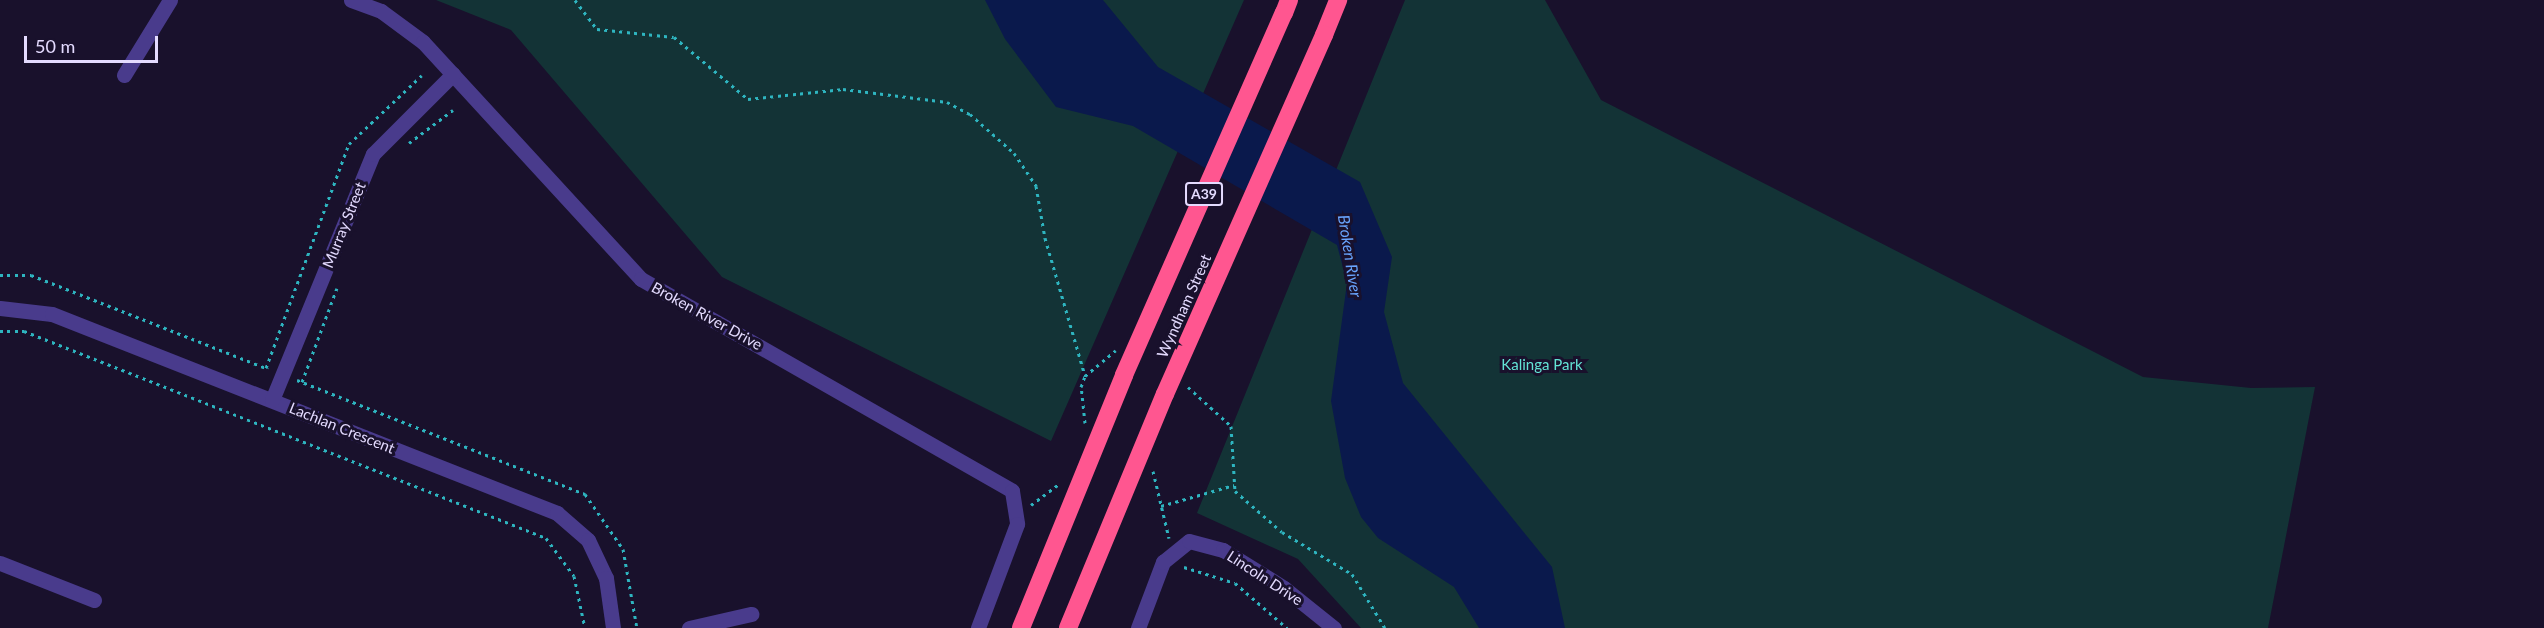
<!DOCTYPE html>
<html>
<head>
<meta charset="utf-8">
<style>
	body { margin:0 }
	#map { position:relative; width:2544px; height:628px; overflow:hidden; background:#19112c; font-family:Lato,sans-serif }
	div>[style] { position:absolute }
	.green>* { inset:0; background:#133336 }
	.water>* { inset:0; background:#0a194c }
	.path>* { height:3px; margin-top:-1.5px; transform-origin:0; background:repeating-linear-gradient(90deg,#2eb5c0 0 3px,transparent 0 7.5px) }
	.street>* { height:15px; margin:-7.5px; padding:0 7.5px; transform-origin:7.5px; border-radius:7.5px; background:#493b8c }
	.highway>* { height:18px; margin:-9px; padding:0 9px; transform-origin:9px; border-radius:9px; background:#ff5690 }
	.highway-bridge>* { height:18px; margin:-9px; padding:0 9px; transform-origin:9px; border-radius:9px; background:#ff5690 }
	span { translate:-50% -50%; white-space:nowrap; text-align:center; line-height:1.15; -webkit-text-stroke:6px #19112c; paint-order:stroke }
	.shield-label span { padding:2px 4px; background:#19112c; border:2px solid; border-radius:4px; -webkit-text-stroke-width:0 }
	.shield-label { font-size:14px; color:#e4dbff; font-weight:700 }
	.street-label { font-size:15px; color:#e4dbff }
	.park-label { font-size:15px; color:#63e3d5 }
	.water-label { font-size:16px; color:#69a5ff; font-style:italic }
	.scale { position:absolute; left:24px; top:36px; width:134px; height:27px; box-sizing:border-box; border:3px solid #e4dbff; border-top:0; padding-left:8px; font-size:18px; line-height:21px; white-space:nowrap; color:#e4dbff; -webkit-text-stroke:4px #19112c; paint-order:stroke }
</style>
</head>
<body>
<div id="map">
	<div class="green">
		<i style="clip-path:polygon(436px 0,1244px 0,1051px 441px,722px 277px,511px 30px)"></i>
		<i style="clip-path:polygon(1405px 0,1545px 0,1601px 100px,2143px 377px,2251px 388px,2315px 387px,2268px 628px,1361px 628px,1298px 559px,1197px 513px)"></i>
	</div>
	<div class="water">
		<i style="clip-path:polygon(985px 0,1103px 0,1158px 67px,1360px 182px,1392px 257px,1384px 312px,1403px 383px,1552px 567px,1565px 628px,1479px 628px,1454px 587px,1378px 538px,1361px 517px,1345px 478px,1331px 401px,1347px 283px,1337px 245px,1133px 126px,1056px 107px,1005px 39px)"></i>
	</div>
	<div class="path">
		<i style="left:575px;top:0;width:36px;rotate:53deg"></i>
		<i style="left:597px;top:29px;width:77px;rotate:5.9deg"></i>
		<i style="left:674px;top:37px;width:97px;rotate:40deg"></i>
		<i style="left:748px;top:99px;width:96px;rotate:-6deg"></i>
		<i style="left:843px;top:89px;width:105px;rotate:7.1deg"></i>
		<i style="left:947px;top:102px;width:26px;rotate:28deg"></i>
		<i style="left:970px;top:114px;width:59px;rotate:41.6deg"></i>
		<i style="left:1014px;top:153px;width:40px;rotate:56deg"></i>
		<i style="left:1036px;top:186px;width:53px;rotate:80.2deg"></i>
		<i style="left:1045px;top:238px;width:144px;rotate:73.8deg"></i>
		<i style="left:409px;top:143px;width:55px;rotate:-36.9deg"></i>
		<i style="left:0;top:275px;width:31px"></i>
		<i style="left:31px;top:275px;width:255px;rotate:21.6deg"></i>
		<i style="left:0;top:331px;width:24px"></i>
		<i style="left:24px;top:331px;width:562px;rotate:21.63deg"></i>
		<i style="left:546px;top:538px;width:47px;rotate:53.6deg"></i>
		<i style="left:574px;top:576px;width:53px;rotate:78.1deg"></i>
		<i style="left:266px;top:368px;width:239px;rotate:-69.7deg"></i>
		<i style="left:349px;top:144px;width:100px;rotate:-43.4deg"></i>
		<i style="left:297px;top:380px;width:310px;rotate:21.6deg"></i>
		<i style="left:585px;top:494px;width:67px;rotate:55.4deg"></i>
		<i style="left:623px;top:549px;width:80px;rotate:80deg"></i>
		<i style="left:302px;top:382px;width:100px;rotate:-69.6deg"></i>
		<i style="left:1188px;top:387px;width:58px;rotate:42.2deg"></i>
		<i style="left:1231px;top:426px;width:65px;rotate:86.5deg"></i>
		<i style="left:1235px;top:491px;width:62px;rotate:41.1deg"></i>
		<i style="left:1282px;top:532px;width:82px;rotate:31deg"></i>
		<i style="left:1352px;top:574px;width:63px;rotate:58.6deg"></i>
		<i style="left:1085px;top:423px;width:36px;rotate:-96deg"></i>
		<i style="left:1081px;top:387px;width:12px;rotate:-70deg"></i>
		<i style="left:1085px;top:376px;width:40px;rotate:-40deg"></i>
		<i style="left:1153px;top:471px;width:69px;rotate:76.6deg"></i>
		<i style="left:1031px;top:505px;width:35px;rotate:-37deg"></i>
		<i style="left:1161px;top:506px;width:76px;rotate:-16deg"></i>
		<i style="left:1184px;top:567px;width:53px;rotate:17.4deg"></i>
		<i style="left:1235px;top:583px;width:69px;rotate:40.9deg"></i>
	</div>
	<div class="street">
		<i style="left:351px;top:0;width:32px;rotate:20deg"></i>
		<i style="left:381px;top:11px;width:52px;rotate:36.4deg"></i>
		<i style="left:423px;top:42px;width:322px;rotate:47.4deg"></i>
		<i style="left:641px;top:279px;width:427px;rotate:29.7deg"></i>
		<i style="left:1012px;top:491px;width:33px;rotate:81deg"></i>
		<i style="left:1017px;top:524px;width:111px;rotate:110.6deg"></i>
		<i style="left:124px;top:75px;width:88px;rotate:-58.5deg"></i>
		<i style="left:0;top:308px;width:52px;rotate:6.6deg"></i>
		<i style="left:52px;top:314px;width:543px;rotate:21.51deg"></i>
		<i style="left:557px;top:513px;width:41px;rotate:41.1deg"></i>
		<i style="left:588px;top:540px;width:42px;rotate:64.7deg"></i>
		<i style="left:606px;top:578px;width:50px;rotate:82deg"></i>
		<i style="left:272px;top:400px;width:266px;rotate:-67.7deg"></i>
		<i style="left:373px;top:154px;width:113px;rotate:-45deg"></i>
		<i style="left:0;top:563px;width:101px;rotate:21.5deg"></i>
		<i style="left:689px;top:628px;width:64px;rotate:-12.7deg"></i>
		<i style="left:1138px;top:628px;width:71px;rotate:-69.3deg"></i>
		<i style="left:1163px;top:562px;width:33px;rotate:-39deg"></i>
		<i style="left:1189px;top:541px;width:35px;rotate:15deg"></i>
		<i style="left:1223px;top:550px;width:72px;rotate:31.9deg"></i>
		<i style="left:1284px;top:588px;width:64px;rotate:38.7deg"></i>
	</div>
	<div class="highway">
		<i style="left:1284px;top:13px;width:14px;rotate:-69deg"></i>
		<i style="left:1324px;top:35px;width:38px;rotate:-68deg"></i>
		<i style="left:1021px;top:628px;width:273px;rotate:-67.8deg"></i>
		<i style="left:1068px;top:628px;width:253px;rotate:-67.5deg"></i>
	</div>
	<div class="highway-bridge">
		<i style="left:1124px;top:375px;width:396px;rotate:-66.2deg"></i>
		<i style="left:1165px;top:394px;width:393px;rotate:-66.1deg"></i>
	</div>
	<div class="shield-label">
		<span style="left:1204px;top:194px">A39</span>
	</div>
	<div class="street-label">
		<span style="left:344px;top:225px;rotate:-68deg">Murray Street</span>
		<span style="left:1184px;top:306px;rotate:-66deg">Wyndham Street</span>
		<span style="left:707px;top:316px;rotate:29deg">Broken River Drive</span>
		<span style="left:342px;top:428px;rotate:22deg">Lachlan Crescent</span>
		<span style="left:1265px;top:578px;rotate:33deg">Lincoln Drive</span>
	</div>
	<div class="park-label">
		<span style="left:1542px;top:365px">Kalinga Park</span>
	</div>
	<div class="water-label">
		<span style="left:1350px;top:256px;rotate:81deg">Broken River</span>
	</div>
	<div class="scale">50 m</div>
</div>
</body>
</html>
